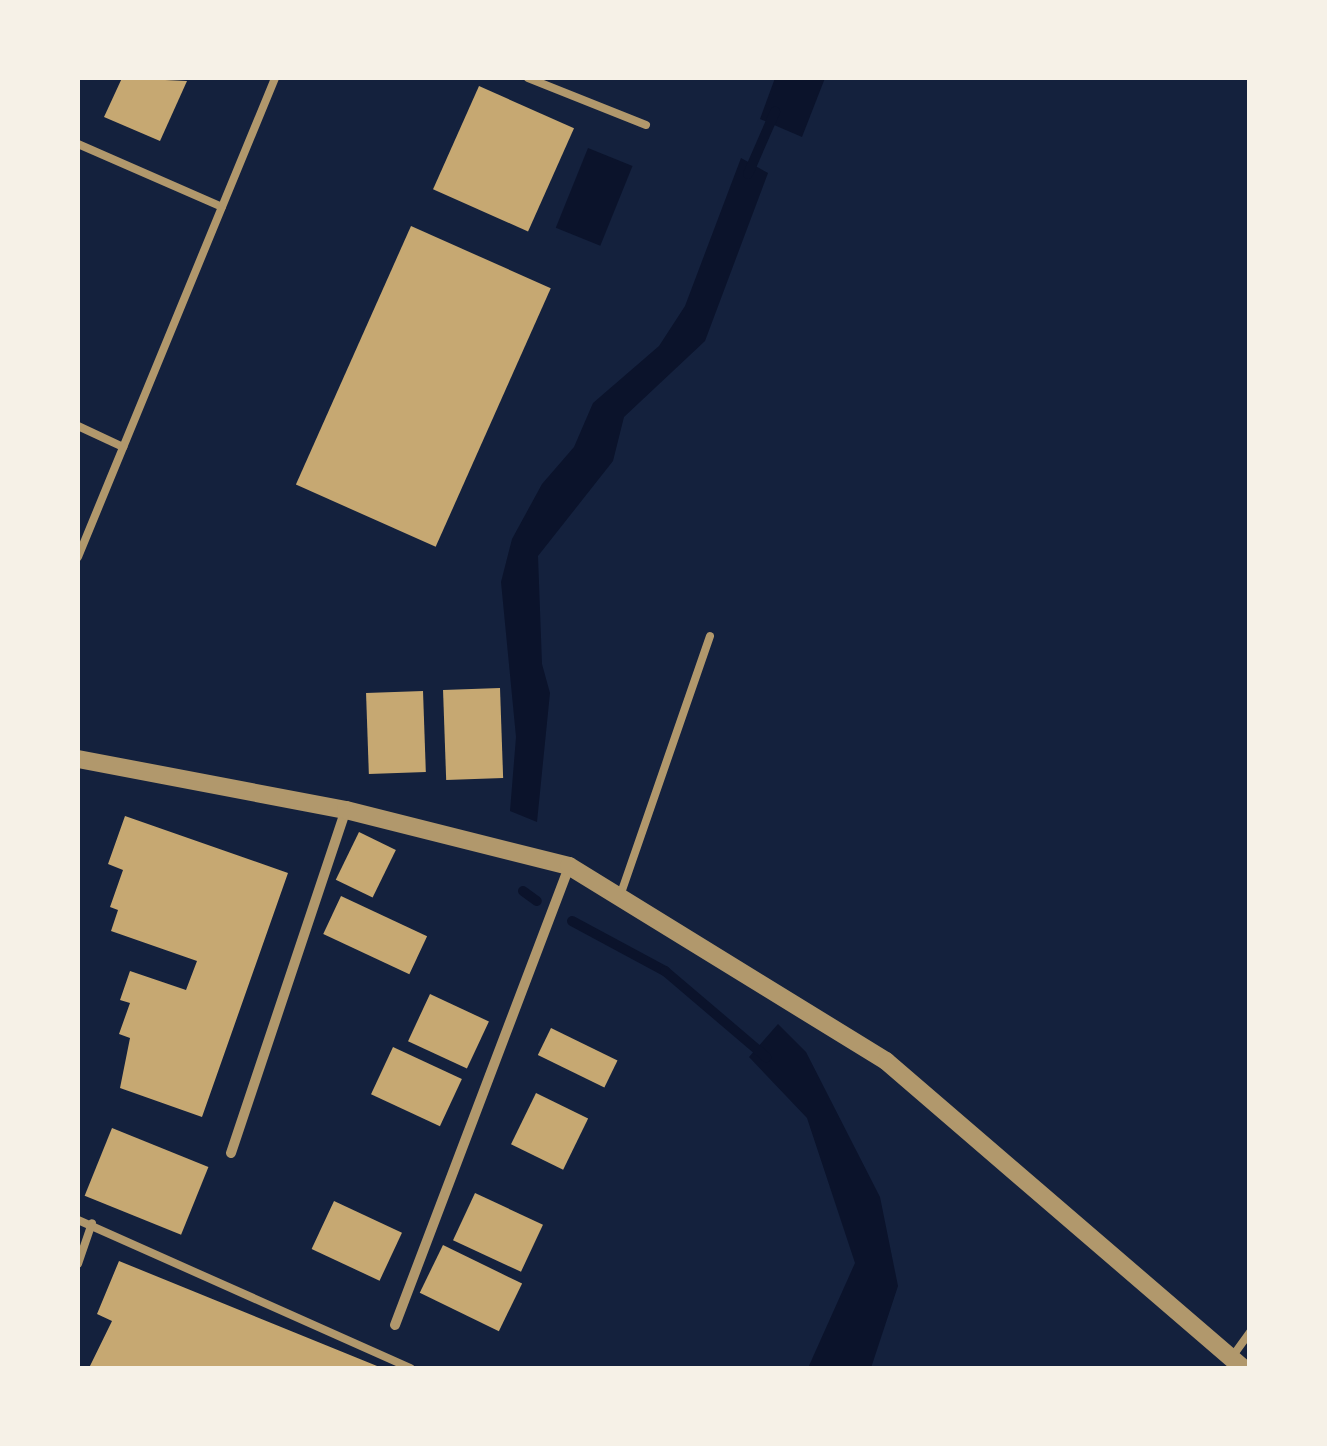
<!DOCTYPE html>
<html>
<head>
<meta charset="utf-8">
<style>
	body { margin:0 }
	#map { position:relative; width:1327px; height:1446px; overflow:hidden; background:#14213d; font-family:Arial,sans-serif }
	div>[style] { position:absolute }
	.water>* { inset:0; background:#0b132b; transform-origin:0 0 }
	.stream>* { height:10px; margin:-5px; padding:0 5px; transform-origin:5px; border-radius:5px; background:#0b132b }
	.building>* { inset:0; background:#c6a872; transform-origin:0 0 }
	.service>* { height:8px; margin:-4px; padding:0 4px; transform-origin:4px; border-radius:4px; background:#b1986c }
	.minor>* { height:10px; margin:-5px; padding:0 5px; transform-origin:5px; border-radius:5px; background:#b1986c }
	.tertiary>* { height:18px; margin:-9px; padding:0 9px; transform-origin:9px; border-radius:9px; background:#b1986c }
	span { translate:-50% -50%; white-space:nowrap; text-align:center; line-height:1.15; -webkit-text-stroke:10px #f6f1e7; paint-order:stroke }
	.frame { position:absolute; inset:0; border:80px solid #f6f1e7; pointer-events:none }
</style>
</head>
<body>
<div id="map">
	<div class="water">
		<i style="clip-path:polygon(775px 78px,825px 78px,802px 137px,760px 119px)"></i>
		<i style="left:588px;top:148px;width:48px;height:86px;rotate:22deg"></i>
		<i style="clip-path:polygon(741px 158px,768px 173px,705px 341px,624px 417px,613px 461px,538px 556px,542px 664px,550px 693px,537px 822px,510px 811px,516px 737px,501px 582px,512px 539px,542px 484px,574px 447px,593px 403px,659px 346px,685px 306px)"></i>
		<i style="clip-path:polygon(778px 1024px,806px 1052px,880px 1197px,898px 1286px,871px 1368px,808px 1368px,855px 1263px,807px 1118px,749px 1057px)"></i>
	</div>
	<div class="stream">
		<i style="left:748px;top:174px;width:68px;rotate:-66.5deg"></i>
		<i style="left:523px;top:891px;width:17px;rotate:36deg"></i>
		<i style="left:572px;top:921px;width:106px;rotate:28.3deg"></i>
		<i style="left:665px;top:971px;width:133px;rotate:40.4deg"></i>
	</div>
	<div class="building">
		<i style="clip-path:polygon(122px 78px,187px 81px,160px 141px,104px 117px)"></i>
		<i style="left:479px;top:86px;width:104px;height:113px;rotate:24deg"></i>
		<i style="left:411px;top:226px;width:153px;height:283px;rotate:24deg"></i>
		<i style="left:500px;top:688px;width:90px;height:57px;rotate:88deg"></i>
		<i style="left:423px;top:691px;width:81px;height:57px;rotate:88deg"></i>
		<i style="clip-path:polygon(125px 816px,288px 873px,202px 1117px,120px 1088px,130px 1038px,119px 1034px,130px 1003px,120px 1000px,130px 971px,186px 990px,197px 961px,111px 931px,118px 910px,110px 907px,123px 870px,108px 864px)"></i>
		<i style="left:359px;top:832px;width:41px;height:53px;rotate:26deg"></i>
		<i style="left:341px;top:896px;width:95px;height:42px;rotate:25deg"></i>
		<i style="left:430px;top:994px;width:65px;height:52px;rotate:25deg"></i>
		<i style="left:551px;top:1028px;width:74px;height:30px;rotate:26deg"></i>
		<i style="left:393px;top:1047px;width:76px;height:52px;rotate:25deg"></i>
		<i style="left:536px;top:1093px;width:58px;height:57px;rotate:26deg"></i>
		<i style="left:112px;top:1128px;width:104px;height:73px;rotate:22deg"></i>
		<i style="left:475px;top:1193px;width:75px;height:52px;rotate:25deg"></i>
		<i style="left:334px;top:1201px;width:75px;height:53px;rotate:25deg"></i>
		<i style="left:443px;top:1245px;width:88px;height:53px;rotate:26deg"></i>
		<i style="clip-path:polygon(119px 1261px,382px 1368px,89px 1368px,112px 1321px,97px 1314px)"></i>
	</div>
	<div class="service">
		<i style="left:528px;top:78px;width:127px;rotate:21.7deg"></i>
		<i style="left:78px;top:144px;width:157px;rotate:23.6deg"></i>
		<i style="left:78px;top:426px;width:50px;rotate:25deg"></i>
		<i style="left:78px;top:557px;width:518px;rotate:-67.64deg"></i>
		<i style="left:620px;top:896px;width:275px;rotate:-70.9deg"></i>
		<i style="left:78px;top:1220px;width:364px;rotate:24deg"></i>
		<i style="left:78px;top:1264px;width:43px;rotate:-71.1deg"></i>
		<i style="left:1232px;top:1357px;width:31px;rotate:-54deg"></i>
	</div>
	<div class="minor">
		<i style="left:231px;top:1153px;width:362px;rotate:-71.5deg"></i>
		<i style="left:395px;top:1325px;width:491px;rotate:-69.2deg"></i>
	</div>
	<div class="tertiary">
		<i style="left:78px;top:759px;width:273px;rotate:10.8deg"></i>
		<i style="left:346px;top:810px;width:230px;rotate:14.1deg"></i>
		<i style="left:569px;top:866px;width:372px;rotate:31.6deg"></i>
		<i style="left:886px;top:1061px;width:471px;rotate:40.7deg"></i>
	</div>
	<div class="frame"></div>
</div>
</body>
</html>
